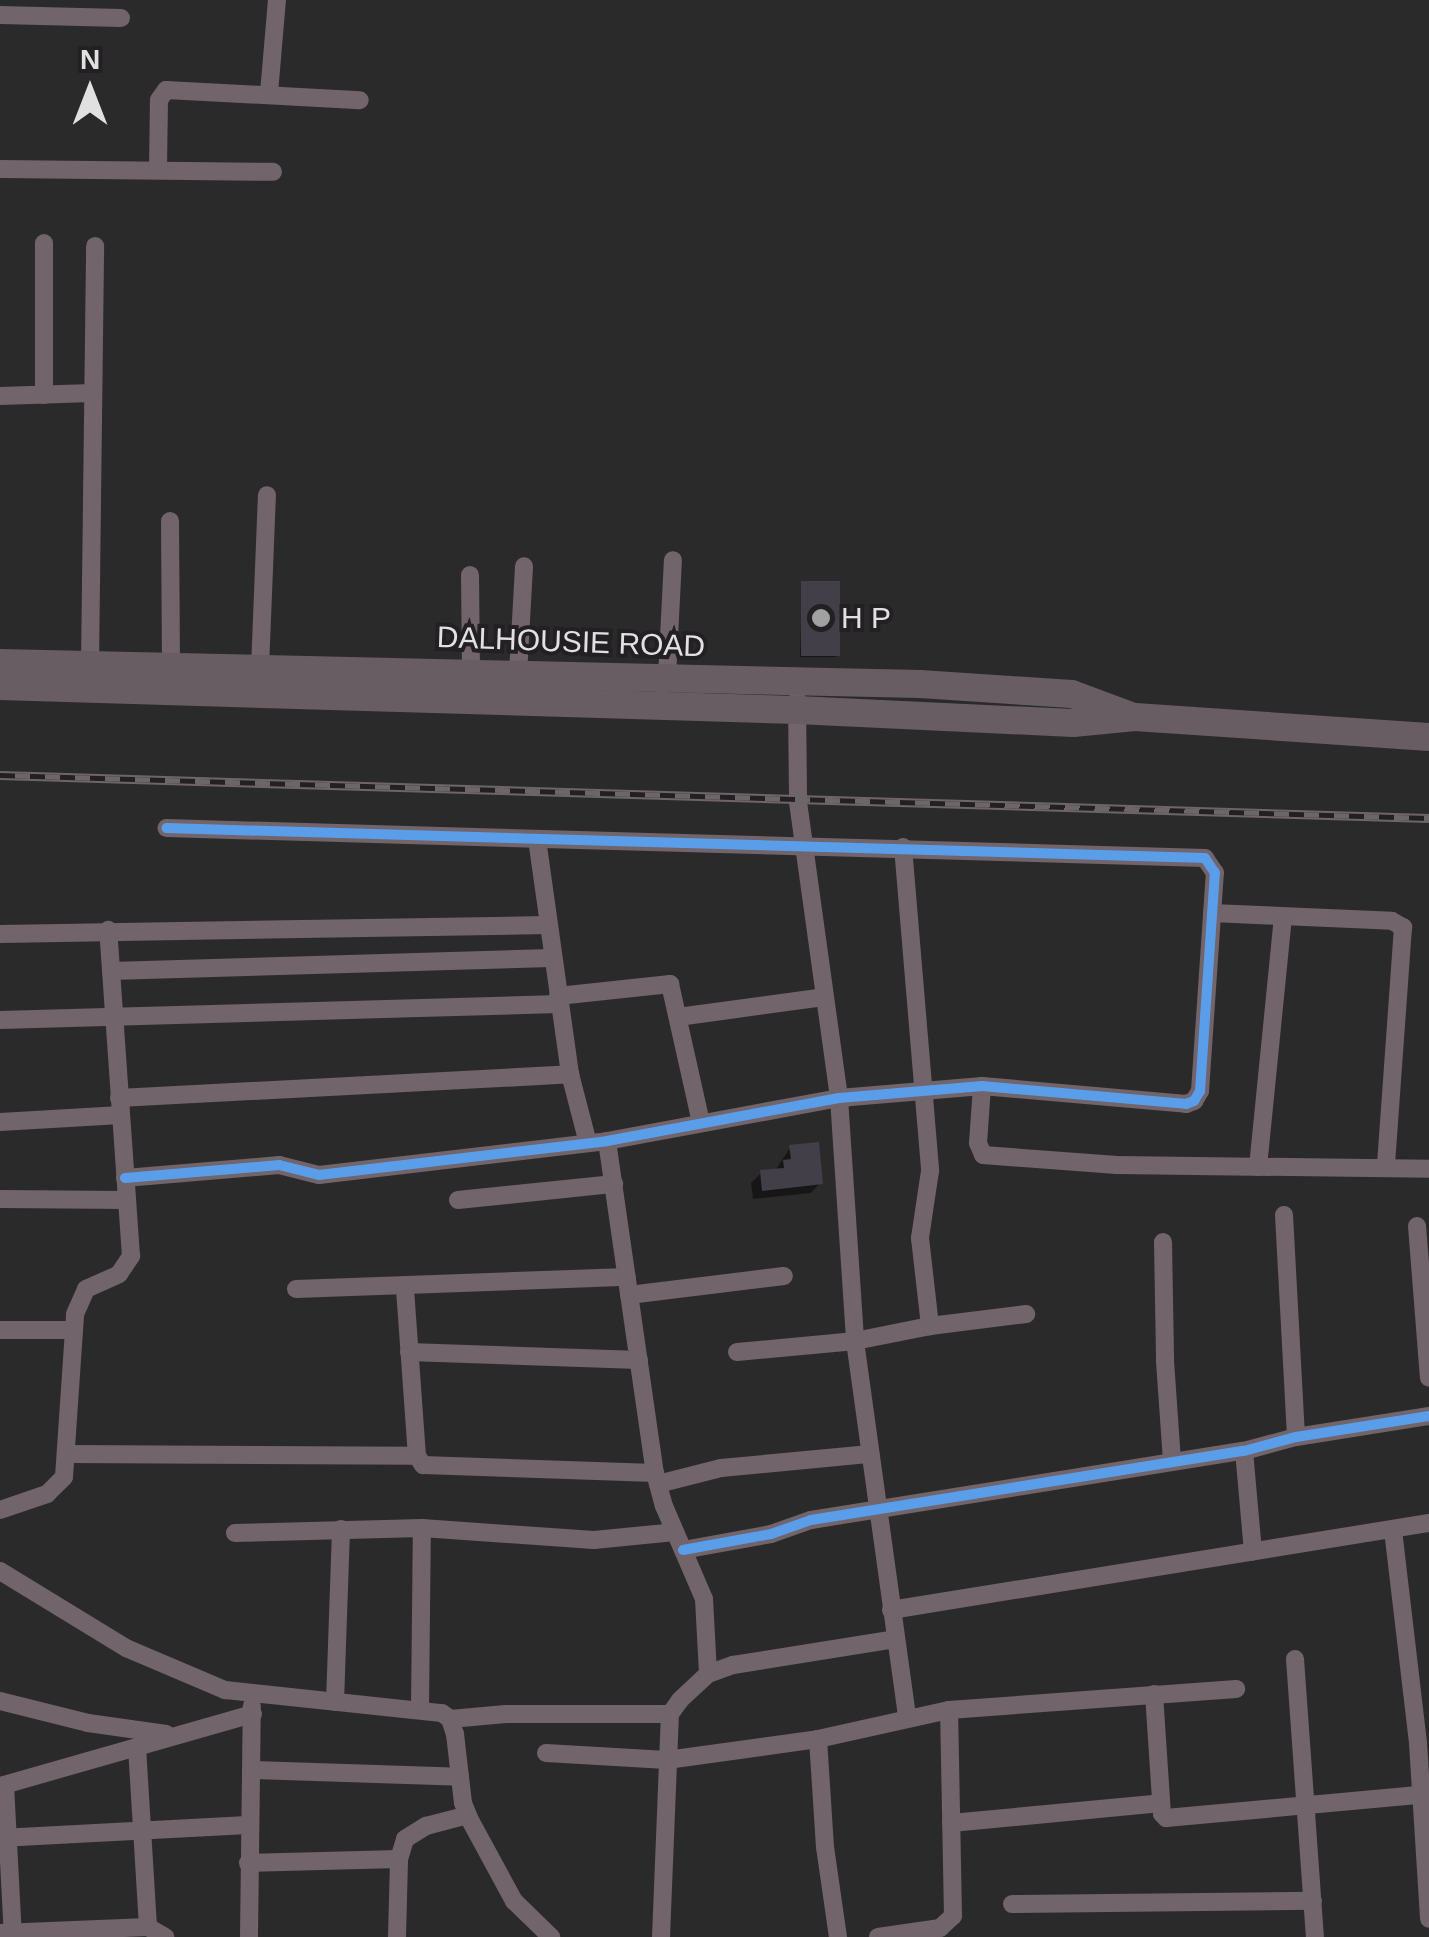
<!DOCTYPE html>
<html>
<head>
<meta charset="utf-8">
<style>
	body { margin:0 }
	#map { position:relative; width:1429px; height:1937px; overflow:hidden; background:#2b2a2b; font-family:Helvetica,sans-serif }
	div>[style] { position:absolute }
	.shadow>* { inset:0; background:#0007 }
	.building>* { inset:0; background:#433f48; transform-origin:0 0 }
	.street>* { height:18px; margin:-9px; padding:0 9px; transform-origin:9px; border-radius:9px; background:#71646a }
	.secondary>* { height:28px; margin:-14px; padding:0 14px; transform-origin:14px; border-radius:14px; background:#685d62 }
	.rail>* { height:9px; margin-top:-4.5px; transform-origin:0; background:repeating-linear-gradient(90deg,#222022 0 15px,#6c6668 0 30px); box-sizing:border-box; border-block:2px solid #6c6668 }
	.cycleway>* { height:10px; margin:-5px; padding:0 5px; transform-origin:5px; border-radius:5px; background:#5a9eea }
	.dots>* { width:28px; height:28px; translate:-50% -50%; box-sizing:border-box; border:5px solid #222022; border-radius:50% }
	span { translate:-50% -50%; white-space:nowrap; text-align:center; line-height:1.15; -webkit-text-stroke:8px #222022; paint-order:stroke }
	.poi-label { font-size:30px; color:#e2e1e2 }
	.left { translate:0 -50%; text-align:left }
	.street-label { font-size:30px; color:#e2e1e2 }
	.north { position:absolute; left:40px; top:40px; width:100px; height:100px; -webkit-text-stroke:8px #222022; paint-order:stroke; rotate:0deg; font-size:28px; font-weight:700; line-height:40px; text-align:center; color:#e2e1e2 }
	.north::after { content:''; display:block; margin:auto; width:35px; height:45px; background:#e2e1e2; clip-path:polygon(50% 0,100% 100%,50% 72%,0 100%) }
</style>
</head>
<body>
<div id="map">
	<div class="shadow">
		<i style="clip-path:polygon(802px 583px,838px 655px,835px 657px,800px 657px)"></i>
		<i style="clip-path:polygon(790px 1148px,820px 1183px,811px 1193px,753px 1199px,751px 1183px,761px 1173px,775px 1171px)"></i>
	</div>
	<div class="building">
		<i style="left:801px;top:581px;width:39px;height:75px"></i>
		<i style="clip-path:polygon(819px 1142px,823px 1184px,762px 1191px,760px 1170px,784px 1168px,783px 1160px,791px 1159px,789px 1145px)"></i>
	</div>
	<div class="street">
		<i style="left:0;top:15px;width:121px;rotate:1.4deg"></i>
		<i style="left:269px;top:93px;width:93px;rotate:-85.1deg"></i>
		<i style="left:0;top:169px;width:273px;rotate:0.6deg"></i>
		<i style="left:158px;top:170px;width:70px;rotate:-89.2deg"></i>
		<i style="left:159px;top:100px;width:12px;rotate:-55deg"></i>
		<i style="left:166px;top:90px;width:194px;rotate:3deg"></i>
		<i style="left:44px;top:243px;width:152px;rotate:90deg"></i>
		<i style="left:0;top:396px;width:92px;rotate:-1.9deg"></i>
		<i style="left:170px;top:521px;width:155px;rotate:89.6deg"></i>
		<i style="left:470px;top:575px;width:96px;rotate:89.4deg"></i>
		<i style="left:90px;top:665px;width:419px;rotate:-89.3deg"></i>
		<i style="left:260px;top:668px;width:173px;rotate:-87.7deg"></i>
		<i style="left:518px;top:674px;width:108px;rotate:-86.8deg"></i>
		<i style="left:667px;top:677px;width:117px;rotate:-87.1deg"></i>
		<i style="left:797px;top:700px;width:102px;rotate:89.4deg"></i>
		<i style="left:798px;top:802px;width:299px;rotate:82.1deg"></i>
		<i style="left:839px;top:1098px;width:244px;rotate:86.2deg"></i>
		<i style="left:855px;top:1341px;width:380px;rotate:82.1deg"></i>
		<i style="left:537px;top:839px;width:237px;rotate:82deg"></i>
		<i style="left:570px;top:1074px;width:71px;rotate:75.4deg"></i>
		<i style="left:903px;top:847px;width:325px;rotate:85.2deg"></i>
		<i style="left:930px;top:1171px;width:68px;rotate:98.5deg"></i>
		<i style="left:920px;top:1238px;width:89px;rotate:83.5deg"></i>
		<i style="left:1212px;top:913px;width:180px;rotate:2.5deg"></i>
		<i style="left:1392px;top:921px;width:13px;rotate:29deg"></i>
		<i style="left:1403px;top:927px;width:240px;rotate:94.1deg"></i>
		<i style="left:0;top:934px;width:547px;rotate:-0.94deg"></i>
		<i style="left:111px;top:971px;width:440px;rotate:-1.7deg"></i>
		<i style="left:558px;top:996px;width:113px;rotate:-6.1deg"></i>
		<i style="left:670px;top:984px;width:142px;rotate:77.4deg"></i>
		<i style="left:678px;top:1017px;width:147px;rotate:-7.8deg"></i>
		<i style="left:0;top:1020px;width:559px;rotate:-1.64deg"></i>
		<i style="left:982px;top:1086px;width:57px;rotate:94deg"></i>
		<i style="left:978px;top:1143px;width:13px;rotate:67deg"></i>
		<i style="left:983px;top:1155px;width:134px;rotate:4.3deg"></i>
		<i style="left:1117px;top:1165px;width:312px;rotate:0.7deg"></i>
		<i style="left:119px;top:1098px;width:452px;rotate:-3deg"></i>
		<i style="left:0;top:1122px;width:121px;rotate:-3.3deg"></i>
		<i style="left:607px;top:1141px;width:335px;rotate:81.8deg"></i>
		<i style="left:655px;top:1473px;width:34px;rotate:75deg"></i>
		<i style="left:664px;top:1506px;width:101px;rotate:66.7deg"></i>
		<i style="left:704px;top:1599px;width:75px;rotate:86.9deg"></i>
		<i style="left:1258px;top:1167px;width:251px;rotate:-84.3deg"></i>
		<i style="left:125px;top:1178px;width:155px;rotate:-4.8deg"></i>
		<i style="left:279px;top:1165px;width:41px;rotate:14deg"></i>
		<i style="left:319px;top:1175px;width:290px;rotate:-6.7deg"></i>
		<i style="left:607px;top:1141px;width:236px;rotate:-10.5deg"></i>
		<i style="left:839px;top:1098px;width:144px;rotate:-4.8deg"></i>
		<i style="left:982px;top:1086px;width:205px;rotate:5deg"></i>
		<i style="left:1186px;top:1104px;width:9px;rotate:-21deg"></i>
		<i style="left:1194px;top:1101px;width:12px;rotate:-59deg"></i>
		<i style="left:1200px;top:1091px;width:219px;rotate:-86.1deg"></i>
		<i style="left:1215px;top:873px;width:18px;rotate:-124deg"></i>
		<i style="left:1205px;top:858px;width:1039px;rotate:-178.35deg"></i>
		<i style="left:0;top:1199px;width:127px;rotate:0.5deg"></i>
		<i style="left:458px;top:1200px;width:157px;rotate:-5.9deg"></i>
		<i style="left:1284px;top:1215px;width:222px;rotate:86.9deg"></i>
		<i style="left:1417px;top:1226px;width:152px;rotate:85.5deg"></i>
		<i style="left:1163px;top:1242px;width:119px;rotate:89deg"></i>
		<i style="left:1165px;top:1361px;width:101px;rotate:86deg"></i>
		<i style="left:296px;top:1289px;width:331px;rotate:-2.1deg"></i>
		<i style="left:405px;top:1289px;width:167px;rotate:85.9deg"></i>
		<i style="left:417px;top:1456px;width:11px;rotate:56deg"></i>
		<i style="left:423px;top:1465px;width:232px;rotate:2deg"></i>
		<i style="left:629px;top:1295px;width:156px;rotate:-7deg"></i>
		<i style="left:0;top:1330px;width:74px"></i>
		<i style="left:409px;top:1352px;width:230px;rotate:2deg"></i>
		<i style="left:737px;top:1352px;width:119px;rotate:-5.3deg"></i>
		<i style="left:855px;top:1341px;width:76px;rotate:-11.3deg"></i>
		<i style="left:930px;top:1326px;width:97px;rotate:-7.1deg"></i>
		<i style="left:1244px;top:1451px;width:101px;rotate:84.9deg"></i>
		<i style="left:68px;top:1454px;width:349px;rotate:0.3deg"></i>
		<i style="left:658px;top:1484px;width:65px;rotate:-14.3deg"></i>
		<i style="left:721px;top:1468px;width:150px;rotate:-5.4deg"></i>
		<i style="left:0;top:1510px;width:50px;rotate:-18.8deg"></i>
		<i style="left:47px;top:1494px;width:24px;rotate:-45deg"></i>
		<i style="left:64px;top:1477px;width:163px;rotate:-86.1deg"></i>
		<i style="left:75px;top:1314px;width:27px;rotate:-66deg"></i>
		<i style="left:86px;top:1289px;width:36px;rotate:-24deg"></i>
		<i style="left:119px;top:1274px;width:22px;rotate:-56deg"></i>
		<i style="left:131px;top:1256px;width:327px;rotate:-94deg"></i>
		<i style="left:1393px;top:1530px;width:214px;rotate:83.3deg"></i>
		<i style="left:1418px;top:1743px;width:176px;rotate:86.4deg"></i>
		<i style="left:235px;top:1533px;width:187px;rotate:-1.5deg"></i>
		<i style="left:422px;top:1528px;width:172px;rotate:4deg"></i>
		<i style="left:594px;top:1540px;width:81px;rotate:-5.6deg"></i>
		<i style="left:683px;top:1550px;width:89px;rotate:-10.3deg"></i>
		<i style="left:771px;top:1534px;width:42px;rotate:-19.3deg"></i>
		<i style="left:811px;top:1520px;width:438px;rotate:-9.1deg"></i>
		<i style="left:1244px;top:1451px;width:54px;rotate:-15.1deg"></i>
		<i style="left:1296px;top:1437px;width:135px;rotate:-9deg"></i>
		<i style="left:0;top:1571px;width:148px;rotate:31.4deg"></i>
		<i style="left:126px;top:1648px;width:108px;rotate:23deg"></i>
		<i style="left:225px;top:1690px;width:218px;rotate:6.1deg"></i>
		<i style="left:442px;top:1713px;width:10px;rotate:37deg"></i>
		<i style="left:450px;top:1719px;width:16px;rotate:72deg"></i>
		<i style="left:455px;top:1734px;width:69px;rotate:83.4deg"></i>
		<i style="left:463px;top:1803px;width:18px;rotate:68deg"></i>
		<i style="left:470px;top:1820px;width:92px;rotate:61.5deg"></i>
		<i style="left:514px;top:1901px;width:52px;rotate:44.2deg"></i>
		<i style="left:891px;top:1610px;width:545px;rotate:-9.19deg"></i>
		<i style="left:1295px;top:1659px;width:279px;rotate:85.9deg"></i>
		<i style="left:1154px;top:1694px;width:120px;rotate:86.2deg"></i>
		<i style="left:1162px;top:1814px;width:6px;rotate:45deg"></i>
		<i style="left:1166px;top:1818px;width:264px;rotate:-5.2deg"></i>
		<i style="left:0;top:1701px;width:91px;rotate:14deg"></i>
		<i style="left:88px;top:1723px;width:79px;rotate:8deg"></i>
		<i style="left:335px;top:1702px;width:173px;rotate:-88deg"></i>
		<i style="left:420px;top:1707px;width:179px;rotate:-89.4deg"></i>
		<i style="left:450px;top:1719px;width:56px;rotate:-5.1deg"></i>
		<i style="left:506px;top:1714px;width:164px"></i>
		<i style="left:818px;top:1739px;width:108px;rotate:86.3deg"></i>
		<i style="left:825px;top:1847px;width:91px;rotate:81.8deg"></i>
		<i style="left:137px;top:1747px;width:180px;rotate:86.5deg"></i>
		<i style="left:546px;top:1753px;width:121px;rotate:3.3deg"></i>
		<i style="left:667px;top:1760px;width:152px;rotate:-7.9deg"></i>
		<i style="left:818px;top:1739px;width:134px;rotate:-12.5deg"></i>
		<i style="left:949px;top:1710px;width:288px;rotate:-4.2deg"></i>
		<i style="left:254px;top:1770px;width:206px;rotate:1.9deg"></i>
		<i style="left:5px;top:1785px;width:152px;rotate:87deg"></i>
		<i style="left:0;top:1786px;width:263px;rotate:-15.9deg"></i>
		<i style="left:951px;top:1823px;width:211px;rotate:-5.4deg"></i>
		<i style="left:0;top:1838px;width:248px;rotate:-3deg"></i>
		<i style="left:248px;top:1863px;width:151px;rotate:-1.5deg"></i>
		<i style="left:1012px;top:1904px;width:301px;rotate:-0.6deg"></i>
		<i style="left:0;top:1933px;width:148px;rotate:-2.3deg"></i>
		<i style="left:148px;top:1927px;width:20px;rotate:30deg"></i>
		<i style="left:249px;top:1937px;width:231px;rotate:-89.3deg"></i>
		<i style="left:397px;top:1937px;width:78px;rotate:-88.5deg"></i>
		<i style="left:399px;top:1859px;width:21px;rotate:-73deg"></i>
		<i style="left:405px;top:1839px;width:25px;rotate:-32deg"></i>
		<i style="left:426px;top:1826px;width:43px;rotate:-14.7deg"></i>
		<i style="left:661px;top:1937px;width:223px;rotate:-87.7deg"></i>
		<i style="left:670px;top:1714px;width:17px;rotate:-54deg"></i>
		<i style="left:680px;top:1700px;width:38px;rotate:-43deg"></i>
		<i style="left:708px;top:1674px;width:27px;rotate:-20deg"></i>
		<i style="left:733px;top:1665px;width:164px;rotate:-9.1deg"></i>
		<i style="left:878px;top:1937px;width:63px;rotate:-8.3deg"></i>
		<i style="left:940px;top:1928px;width:18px;rotate:-43deg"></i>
		<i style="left:953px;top:1916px;width:206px;rotate:-91.1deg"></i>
	</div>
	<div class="secondary">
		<i style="left:0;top:663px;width:920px;rotate:1.31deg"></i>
		<i style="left:920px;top:684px;width:152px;rotate:3.8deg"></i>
		<i style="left:1072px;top:694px;width:66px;rotate:20.4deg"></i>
		<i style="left:0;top:686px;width:797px;rotate:1.72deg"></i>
		<i style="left:797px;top:710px;width:276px;rotate:2.7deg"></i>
		<i style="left:1073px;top:723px;width:62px;rotate:-5.5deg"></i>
		<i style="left:1135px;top:717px;width:295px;rotate:3.9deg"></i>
	</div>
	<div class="rail">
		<i style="left:0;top:775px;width:1430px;rotate:1.72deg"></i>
	</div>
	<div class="cycleway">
		<i style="left:125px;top:1178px;width:155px;rotate:-4.8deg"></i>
		<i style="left:279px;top:1165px;width:41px;rotate:14deg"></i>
		<i style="left:319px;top:1175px;width:290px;rotate:-6.7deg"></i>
		<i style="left:607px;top:1141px;width:236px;rotate:-10.5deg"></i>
		<i style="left:839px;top:1098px;width:144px;rotate:-4.8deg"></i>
		<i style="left:982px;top:1086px;width:205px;rotate:5deg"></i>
		<i style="left:1186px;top:1104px;width:9px;rotate:-21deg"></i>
		<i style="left:1194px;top:1101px;width:12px;rotate:-59deg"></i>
		<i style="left:1200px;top:1091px;width:219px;rotate:-86.1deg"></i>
		<i style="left:1215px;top:873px;width:18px;rotate:-124deg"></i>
		<i style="left:1205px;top:858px;width:1039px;rotate:-178.35deg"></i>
		<i style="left:683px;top:1550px;width:89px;rotate:-10.3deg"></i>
		<i style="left:771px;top:1534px;width:42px;rotate:-19.3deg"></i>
		<i style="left:811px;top:1520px;width:438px;rotate:-9.1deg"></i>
		<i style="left:1244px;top:1451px;width:54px;rotate:-15.1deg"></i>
		<i style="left:1296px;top:1437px;width:135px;rotate:-9deg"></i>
	</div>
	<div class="dots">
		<i style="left:821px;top:618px;background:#a2a1a2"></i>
	</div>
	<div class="poi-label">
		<span class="left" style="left:841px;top:618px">H P</span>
	</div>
	<div class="street-label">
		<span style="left:571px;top:642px;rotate:2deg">DALHOUSIE ROAD</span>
	</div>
	<div class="north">N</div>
</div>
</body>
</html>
